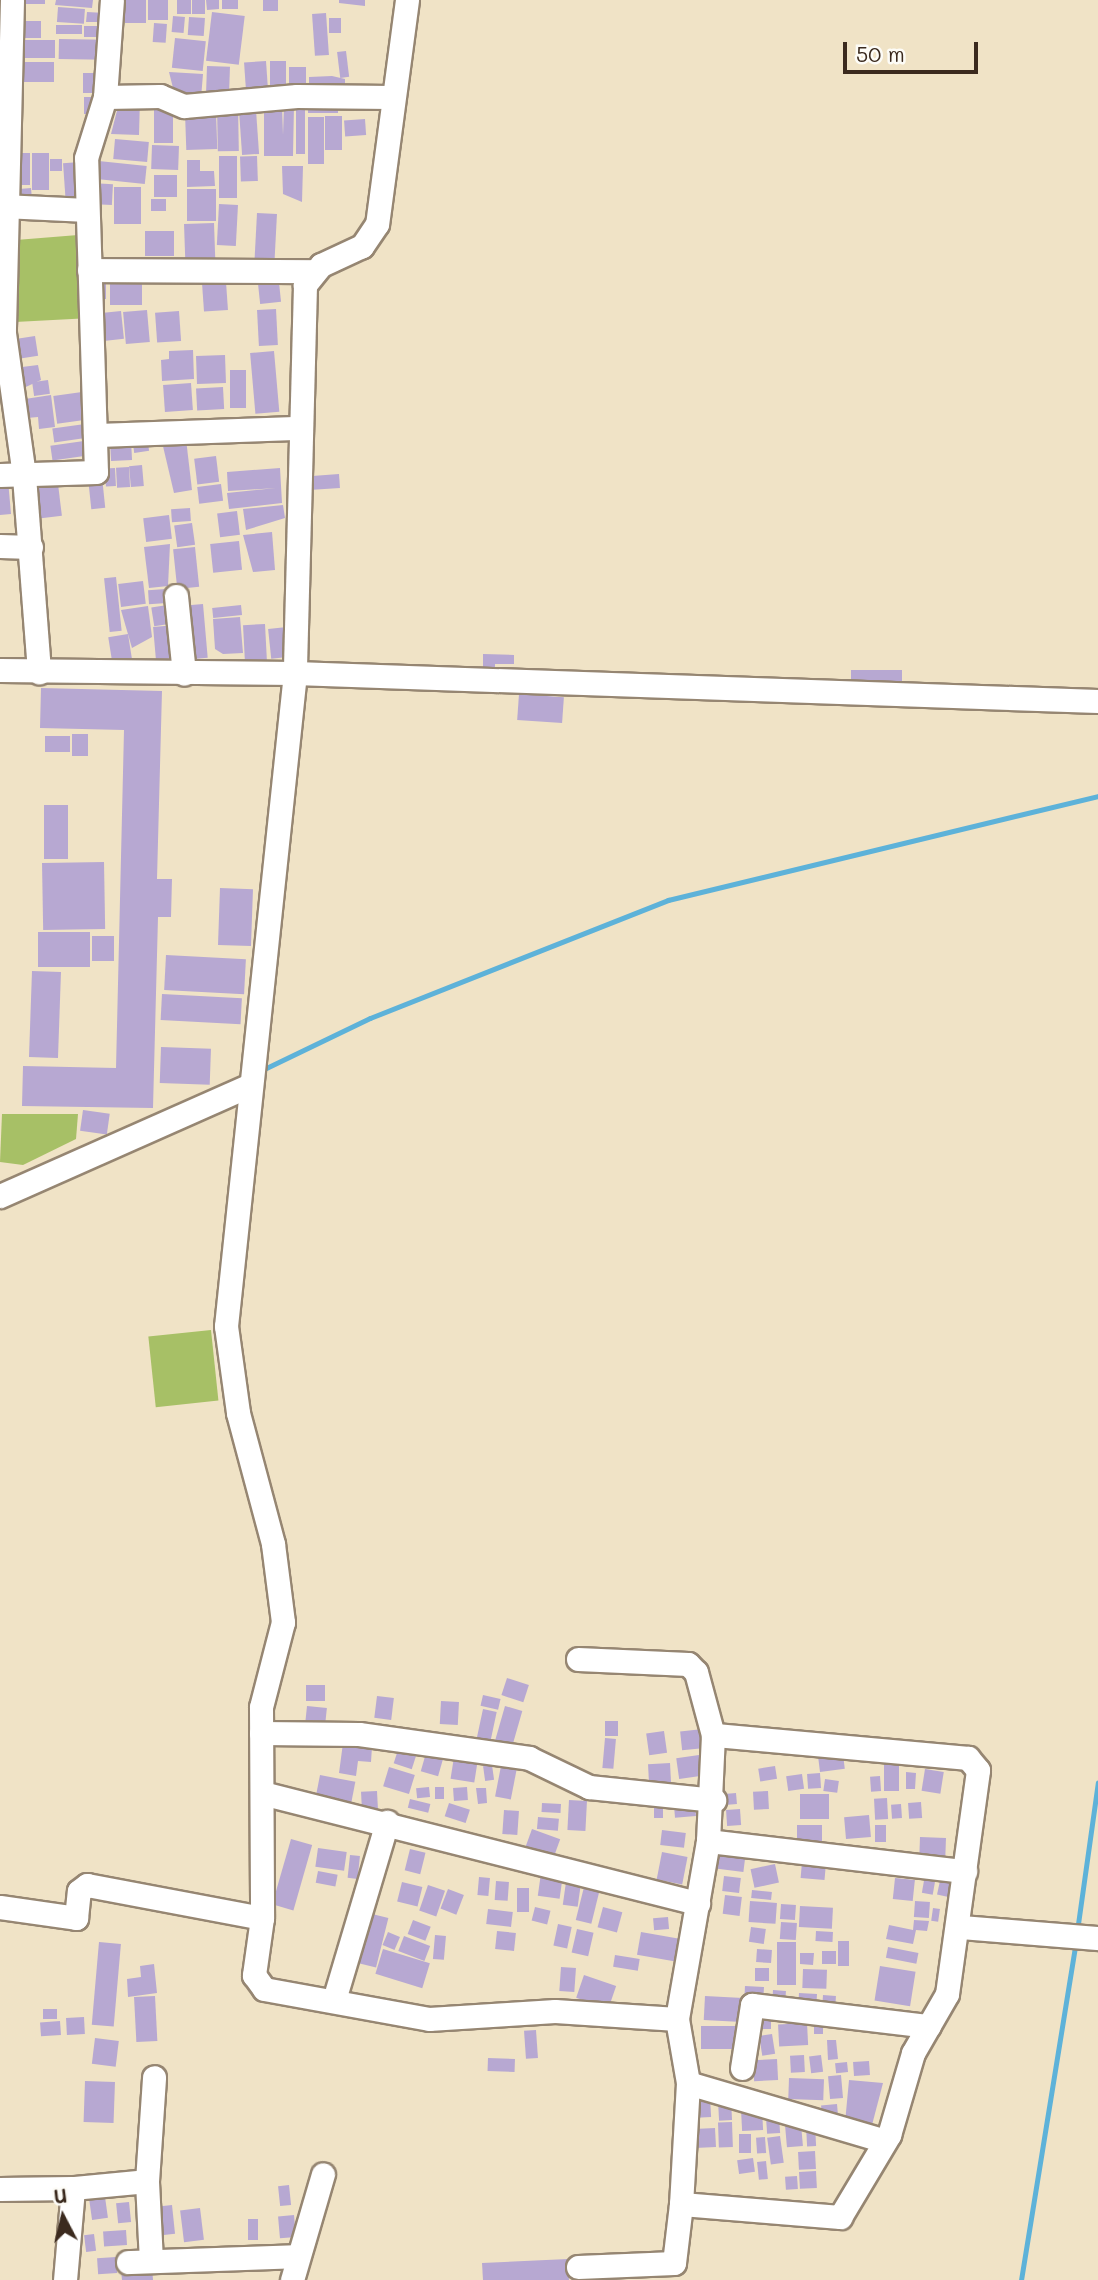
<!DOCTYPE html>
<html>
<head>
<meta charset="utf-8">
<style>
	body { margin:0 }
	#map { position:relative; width:1098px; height:2280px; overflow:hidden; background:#f0e3c6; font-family:Mali,sans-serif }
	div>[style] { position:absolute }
	.green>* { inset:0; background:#a7c066; transform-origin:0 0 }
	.stream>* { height:5px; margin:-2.5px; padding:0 2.5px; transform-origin:2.5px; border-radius:2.5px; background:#5db2d9 }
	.building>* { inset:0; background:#b7a8d2; transform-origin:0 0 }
	.roads { filter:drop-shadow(2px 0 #968672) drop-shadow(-2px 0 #968672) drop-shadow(0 2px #968672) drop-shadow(0 -2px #968672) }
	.minor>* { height:23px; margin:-11.5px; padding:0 11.5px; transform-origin:11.5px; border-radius:11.5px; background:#fff }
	span { translate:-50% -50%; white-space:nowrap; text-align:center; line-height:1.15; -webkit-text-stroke:5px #fdfcf7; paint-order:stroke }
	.north { position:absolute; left:28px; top:2182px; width:70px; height:70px; -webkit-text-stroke:5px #fdfcf7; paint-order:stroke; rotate:353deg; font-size:19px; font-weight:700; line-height:28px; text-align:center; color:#3b2a1e }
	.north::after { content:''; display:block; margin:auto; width:24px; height:32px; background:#3b2a1e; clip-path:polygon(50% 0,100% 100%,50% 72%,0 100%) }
	.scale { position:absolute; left:843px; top:42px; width:135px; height:32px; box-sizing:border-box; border:4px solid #3b2a1e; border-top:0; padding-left:9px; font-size:21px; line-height:24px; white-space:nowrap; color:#3b2a1e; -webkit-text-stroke:5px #fdfcf7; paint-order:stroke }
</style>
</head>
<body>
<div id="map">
	<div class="green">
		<i style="clip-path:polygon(78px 235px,91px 318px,15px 322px,16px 240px)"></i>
		<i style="clip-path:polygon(2px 1114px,78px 1114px,76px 1139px,23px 1165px,0 1162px)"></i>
		<i style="left:211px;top:1330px;width:71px;height:63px;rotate:84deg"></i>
	</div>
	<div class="stream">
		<i style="left:260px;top:1071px;width:122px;rotate:-25.7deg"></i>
		<i style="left:370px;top:1018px;width:321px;rotate:-21.6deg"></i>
		<i style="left:668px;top:900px;width:442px;rotate:-13.6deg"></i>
		<i style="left:1077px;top:1931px;width:150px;rotate:-82deg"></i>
		<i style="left:1021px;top:2280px;width:343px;rotate:-80.8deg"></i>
	</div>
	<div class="building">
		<i style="left:23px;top:0;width:22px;height:4px"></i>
		<i style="clip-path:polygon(56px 0,93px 0,92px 8px,55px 5px)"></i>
		<i style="left:125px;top:0;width:21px;height:23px"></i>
		<i style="left:148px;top:0;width:20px;height:20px"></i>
		<i style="left:177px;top:0;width:14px;height:14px"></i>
		<i style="left:192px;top:0;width:13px;height:14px"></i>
		<i style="clip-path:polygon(206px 0,219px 0,219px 9px,207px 10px)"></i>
		<i style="left:222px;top:0;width:16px;height:9px"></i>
		<i style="left:263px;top:0;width:15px;height:11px"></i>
		<i style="clip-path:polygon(339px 0,365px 0,365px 6px,339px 3px)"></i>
		<i style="left:58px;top:7px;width:27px;height:15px;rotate:4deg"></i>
		<i style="clip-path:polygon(87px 12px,105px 13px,104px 22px,86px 22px)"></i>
		<i style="left:212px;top:12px;width:33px;height:49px;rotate:7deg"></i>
		<i style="left:326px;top:13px;width:42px;height:14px;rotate:86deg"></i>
		<i style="left:173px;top:16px;width:12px;height:16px;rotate:5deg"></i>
		<i style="left:189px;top:17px;width:16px;height:18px;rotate:4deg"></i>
		<i style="left:329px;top:18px;width:12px;height:15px"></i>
		<i style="left:22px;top:21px;width:19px;height:17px"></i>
		<i style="left:154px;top:23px;width:13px;height:19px;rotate:4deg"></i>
		<i style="left:56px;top:25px;width:26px;height:9px"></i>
		<i style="left:84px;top:26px;width:19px;height:11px"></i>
		<i style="left:175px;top:38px;width:31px;height:30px;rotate:6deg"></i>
		<i style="left:59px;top:39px;width:45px;height:20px;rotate:1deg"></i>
		<i style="left:55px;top:40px;width:18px;height:40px;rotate:90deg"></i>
		<i style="left:346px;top:51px;width:26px;height:9px;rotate:83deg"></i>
		<i style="left:266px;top:61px;width:29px;height:22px;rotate:86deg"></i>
		<i style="left:270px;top:61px;width:16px;height:32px"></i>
		<i style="left:13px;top:62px;width:41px;height:20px"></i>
		<i style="left:207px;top:66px;width:23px;height:31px;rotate:2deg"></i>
		<i style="left:289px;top:67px;width:17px;height:26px"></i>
		<i style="clip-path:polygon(169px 72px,203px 74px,201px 98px,175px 96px)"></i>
		<i style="left:100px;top:73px;width:20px;height:17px;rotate:90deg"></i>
		<i style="clip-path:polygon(332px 76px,345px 79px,345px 93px,309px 94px,309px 77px)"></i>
		<i style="left:84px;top:97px;width:14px;height:17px"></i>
		<i style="left:308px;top:97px;width:30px;height:16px"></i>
		<i style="clip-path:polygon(120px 99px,140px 99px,139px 135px,111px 134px)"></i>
		<i style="left:238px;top:104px;width:47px;height:21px;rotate:89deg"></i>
		<i style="clip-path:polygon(284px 105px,294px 105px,293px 156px,264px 156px,264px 106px,282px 106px,283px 135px)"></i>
		<i style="left:154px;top:107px;width:19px;height:36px"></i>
		<i style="left:256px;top:110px;width:44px;height:17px;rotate:86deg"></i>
		<i style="left:296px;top:110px;width:9px;height:44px"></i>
		<i style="left:216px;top:112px;width:37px;height:31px;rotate:88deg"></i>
		<i style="left:325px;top:116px;width:17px;height:34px"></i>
		<i style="left:308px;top:117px;width:16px;height:47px"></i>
		<i style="left:365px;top:119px;width:16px;height:21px;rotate:86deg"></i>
		<i style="left:115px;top:139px;width:34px;height:20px;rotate:5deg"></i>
		<i style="left:152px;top:145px;width:27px;height:24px;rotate:2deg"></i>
		<i style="left:10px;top:153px;width:20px;height:32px"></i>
		<i style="left:32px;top:153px;width:17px;height:37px"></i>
		<i style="left:219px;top:156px;width:18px;height:42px"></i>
		<i style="left:257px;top:156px;width:25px;height:17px;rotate:88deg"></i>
		<i style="left:50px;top:159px;width:12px;height:12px"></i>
		<i style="left:89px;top:160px;width:58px;height:18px;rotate:6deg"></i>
		<i style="clip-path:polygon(187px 160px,200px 160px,200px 171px,214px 171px,215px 186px,187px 187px)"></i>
		<i style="left:80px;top:162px;width:43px;height:17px;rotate:86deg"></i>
		<i style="clip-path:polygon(282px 166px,303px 166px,302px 202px,283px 194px)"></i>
		<i style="left:154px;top:175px;width:23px;height:22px"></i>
		<i style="left:91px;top:183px;width:22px;height:21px;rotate:3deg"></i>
		<i style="left:114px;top:187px;width:27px;height:37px"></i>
		<i style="left:31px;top:188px;width:11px;height:18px;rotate:85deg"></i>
		<i style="left:216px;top:189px;width:32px;height:29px;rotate:90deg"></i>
		<i style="left:151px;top:199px;width:15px;height:12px"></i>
		<i style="left:219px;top:204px;width:19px;height:41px;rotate:3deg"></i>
		<i style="left:257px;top:213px;width:20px;height:49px;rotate:3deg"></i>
		<i style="left:214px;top:223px;width:36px;height:30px;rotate:88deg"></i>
		<i style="left:145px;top:231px;width:29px;height:25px"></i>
		<i style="left:278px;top:273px;width:29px;height:21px;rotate:84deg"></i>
		<i style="left:94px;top:281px;width:12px;height:18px"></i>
		<i style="left:226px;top:282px;width:28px;height:24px;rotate:86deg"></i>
		<i style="left:142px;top:284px;width:21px;height:32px;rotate:90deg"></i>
		<i style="left:276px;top:309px;width:36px;height:19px;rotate:87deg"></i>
		<i style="left:147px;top:310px;width:32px;height:24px;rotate:85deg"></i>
		<i style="left:121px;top:311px;width:28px;height:27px;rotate:84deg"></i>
		<i style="left:179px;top:311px;width:30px;height:24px;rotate:86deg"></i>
		<i style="left:35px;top:336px;width:20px;height:18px;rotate:81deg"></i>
		<i style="clip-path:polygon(193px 350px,194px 379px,162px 381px,161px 360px,169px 359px,169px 351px)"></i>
		<i style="left:274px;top:351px;width:61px;height:24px;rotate:85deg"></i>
		<i style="left:225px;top:355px;width:28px;height:29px;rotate:88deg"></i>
		<i style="clip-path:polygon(38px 365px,41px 380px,17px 391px,14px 368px)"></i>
		<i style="left:230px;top:370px;width:16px;height:38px"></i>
		<i style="left:48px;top:380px;width:14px;height:16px;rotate:82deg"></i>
		<i style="left:191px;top:383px;width:27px;height:28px;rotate:86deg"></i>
		<i style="left:223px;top:387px;width:22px;height:27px;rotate:87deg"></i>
		<i style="left:82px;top:392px;width:28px;height:29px;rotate:82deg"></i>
		<i style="clip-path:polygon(51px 395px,55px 427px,39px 429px,38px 417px,27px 418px,25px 399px)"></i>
		<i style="left:85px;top:424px;width:14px;height:33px;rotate:82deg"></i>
		<i style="left:147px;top:436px;width:15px;height:15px;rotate:82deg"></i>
		<i style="clip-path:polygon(186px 439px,192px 490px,174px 493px,162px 442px)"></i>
		<i style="left:91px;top:440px;width:15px;height:41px;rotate:82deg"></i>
		<i style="left:131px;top:440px;width:20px;height:21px;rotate:87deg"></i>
		<i style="left:216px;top:456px;width:26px;height:22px;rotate:83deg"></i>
		<i style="left:142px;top:465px;width:21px;height:13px;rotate:85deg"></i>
		<i style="left:129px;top:467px;width:20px;height:13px;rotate:87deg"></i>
		<i style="left:115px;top:468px;width:18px;height:10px;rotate:87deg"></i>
		<i style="clip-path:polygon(280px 468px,282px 503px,229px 509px,227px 493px,276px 488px,228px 491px,227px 472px)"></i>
		<i style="left:339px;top:474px;width:14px;height:27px;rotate:86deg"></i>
		<i style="left:102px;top:477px;width:31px;height:14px;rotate:84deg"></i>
		<i style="clip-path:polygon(0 480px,8px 480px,11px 514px,0 515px)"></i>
		<i style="left:58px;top:484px;width:32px;height:21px;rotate:83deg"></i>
		<i style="left:221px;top:484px;width:17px;height:24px;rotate:83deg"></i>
		<i style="clip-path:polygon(283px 505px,285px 518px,246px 530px,243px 509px)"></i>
		<i style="left:190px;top:508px;width:13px;height:19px;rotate:86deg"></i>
		<i style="left:237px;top:511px;width:24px;height:20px;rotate:83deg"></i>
		<i style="left:169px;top:515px;width:24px;height:26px;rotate:83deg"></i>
		<i style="left:192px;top:523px;width:22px;height:18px;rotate:82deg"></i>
		<i style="clip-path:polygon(272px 532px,275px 570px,253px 572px,243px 535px)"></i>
		<i style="left:239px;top:541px;width:29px;height:29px;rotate:84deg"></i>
		<i style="clip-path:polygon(170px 544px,168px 586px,149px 588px,144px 547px)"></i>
		<i style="left:195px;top:547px;width:40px;height:22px;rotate:84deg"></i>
		<i style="left:116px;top:577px;width:54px;height:12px;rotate:84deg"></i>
		<i style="left:143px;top:581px;width:23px;height:25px;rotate:83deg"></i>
		<i style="left:166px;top:589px;width:14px;height:18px;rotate:86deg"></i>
		<i style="left:174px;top:604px;width:19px;height:23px;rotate:81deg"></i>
		<i style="left:203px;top:604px;width:54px;height:23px;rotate:85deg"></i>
		<i style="left:241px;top:605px;width:10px;height:29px;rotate:84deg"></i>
		<i style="clip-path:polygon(148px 606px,152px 637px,132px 648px,121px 610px)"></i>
		<i style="clip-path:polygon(240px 617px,243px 653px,223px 654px,215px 649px,213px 619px)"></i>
		<i style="left:265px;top:624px;width:39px;height:22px;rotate:87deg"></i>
		<i style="left:176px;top:625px;width:33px;height:23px;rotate:85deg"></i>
		<i style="left:287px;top:627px;width:30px;height:19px;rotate:84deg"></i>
		<i style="left:128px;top:634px;width:25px;height:20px;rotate:81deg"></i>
		<i style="clip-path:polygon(483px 654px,514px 655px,514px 664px,495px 664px,495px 674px,483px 673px)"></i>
		<i style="left:851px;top:670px;width:51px;height:14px"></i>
		<i style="clip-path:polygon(41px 688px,162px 691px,157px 879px,172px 879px,171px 917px,158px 917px,153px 1108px,22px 1106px,23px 1066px,116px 1068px,124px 730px,40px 728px)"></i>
		<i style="left:519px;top:694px;width:45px;height:26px;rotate:4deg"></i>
		<i style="left:72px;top:734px;width:16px;height:22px"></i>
		<i style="left:45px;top:736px;width:25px;height:16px"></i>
		<i style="left:44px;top:805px;width:24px;height:54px"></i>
		<i style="left:104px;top:862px;width:67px;height:62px;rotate:89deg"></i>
		<i style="left:220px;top:888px;width:33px;height:57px;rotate:2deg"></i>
		<i style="left:38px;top:932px;width:52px;height:35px"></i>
		<i style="left:92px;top:936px;width:22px;height:25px"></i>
		<i style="left:166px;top:955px;width:80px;height:35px;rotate:3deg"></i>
		<i style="left:32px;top:971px;width:29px;height:86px;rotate:2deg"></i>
		<i style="left:162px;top:994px;width:80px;height:26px;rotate:3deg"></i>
		<i style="left:161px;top:1047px;width:50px;height:36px;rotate:2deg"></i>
		<i style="left:83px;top:1110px;width:27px;height:21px;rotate:8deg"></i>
		<i style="left:507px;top:1678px;width:23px;height:18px;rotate:18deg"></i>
		<i style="left:306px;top:1685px;width:19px;height:16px"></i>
		<i style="left:483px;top:1695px;width:18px;height:11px;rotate:13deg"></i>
		<i style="left:377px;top:1696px;width:17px;height:22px;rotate:7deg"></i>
		<i style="left:441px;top:1701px;width:18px;height:23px;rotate:3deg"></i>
		<i style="left:307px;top:1706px;width:20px;height:17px;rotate:6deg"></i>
		<i style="left:505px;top:1706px;width:18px;height:39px;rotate:16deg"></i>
		<i style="left:483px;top:1709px;width:14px;height:31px;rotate:12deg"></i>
		<i style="left:605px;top:1721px;width:13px;height:15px"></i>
		<i style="left:703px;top:1729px;width:19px;height:23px;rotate:84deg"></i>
		<i style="left:664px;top:1731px;width:22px;height:18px;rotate:82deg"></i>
		<i style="left:605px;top:1738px;width:11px;height:30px;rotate:5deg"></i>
		<i style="clip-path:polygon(343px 1743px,372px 1747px,371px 1762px,358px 1761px,356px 1776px,339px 1773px)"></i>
		<i style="left:842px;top:1746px;width:23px;height:25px;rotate:83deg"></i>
		<i style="left:398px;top:1750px;width:19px;height:14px;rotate:18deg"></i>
		<i style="left:426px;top:1753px;width:18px;height:19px;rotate:16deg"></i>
		<i style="left:699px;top:1755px;width:21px;height:23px;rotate:82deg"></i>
		<i style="left:454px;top:1757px;width:24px;height:22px;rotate:9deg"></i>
		<i style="left:884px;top:1760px;width:15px;height:31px"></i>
		<i style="left:670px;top:1763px;width:21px;height:22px;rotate:87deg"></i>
		<i style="left:492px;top:1765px;width:15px;height:9px;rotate:82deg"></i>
		<i style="left:501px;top:1766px;width:16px;height:31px;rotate:11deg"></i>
		<i style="left:775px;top:1766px;width:13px;height:17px;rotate:81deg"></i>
		<i style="left:389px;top:1767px;width:27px;height:20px;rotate:17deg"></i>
		<i style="left:925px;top:1769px;width:19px;height:22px;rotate:9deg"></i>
		<i style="clip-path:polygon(906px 1772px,916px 1773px,915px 1789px,906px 1789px)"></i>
		<i style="left:820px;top:1773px;width:15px;height:13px;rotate:86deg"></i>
		<i style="left:802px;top:1774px;width:15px;height:16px;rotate:82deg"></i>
		<i style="left:320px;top:1775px;width:36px;height:25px;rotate:11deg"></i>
		<i style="left:880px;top:1776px;width:15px;height:10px;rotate:86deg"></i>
		<i style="left:825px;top:1779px;width:14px;height:12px;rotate:8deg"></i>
		<i style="left:429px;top:1787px;width:10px;height:13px;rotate:84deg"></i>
		<i style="left:435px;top:1787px;width:9px;height:12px"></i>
		<i style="left:467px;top:1787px;width:13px;height:14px;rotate:86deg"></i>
		<i style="clip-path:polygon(476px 1788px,486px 1788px,487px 1803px,478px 1804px)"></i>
		<i style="left:377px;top:1791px;width:19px;height:16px;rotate:87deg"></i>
		<i style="left:768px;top:1791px;width:18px;height:15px;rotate:87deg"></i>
		<i style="left:736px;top:1793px;width:11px;height:21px;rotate:85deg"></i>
		<i style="left:800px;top:1794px;width:29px;height:25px"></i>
		<i style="left:887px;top:1798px;width:21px;height:13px;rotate:87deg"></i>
		<i style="left:410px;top:1799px;width:21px;height:9px;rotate:14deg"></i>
		<i style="left:569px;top:1800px;width:18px;height:30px;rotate:3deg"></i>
		<i style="left:921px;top:1802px;width:16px;height:13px;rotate:86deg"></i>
		<i style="left:449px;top:1803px;width:22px;height:14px;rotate:18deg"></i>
		<i style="left:542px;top:1803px;width:19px;height:9px;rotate:3deg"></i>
		<i style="left:654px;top:1803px;width:9px;height:15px"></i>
		<i style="left:901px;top:1804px;width:14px;height:10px;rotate:86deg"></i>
		<i style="left:695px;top:1805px;width:11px;height:21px;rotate:85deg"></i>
		<i style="left:740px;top:1809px;width:16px;height:14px;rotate:86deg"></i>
		<i style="left:504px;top:1810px;width:15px;height:24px;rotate:4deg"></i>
		<i style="left:869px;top:1815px;width:22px;height:25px;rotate:85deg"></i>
		<i style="left:538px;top:1817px;width:21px;height:12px;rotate:5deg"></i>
		<i style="left:797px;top:1825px;width:25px;height:16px"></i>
		<i style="left:875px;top:1825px;width:11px;height:17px"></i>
		<i style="left:532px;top:1829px;width:30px;height:22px;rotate:20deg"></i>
		<i style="left:662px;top:1830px;width:24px;height:15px;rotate:7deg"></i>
		<i style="left:920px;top:1837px;width:26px;height:20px;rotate:2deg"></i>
		<i style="left:291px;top:1839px;width:22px;height:68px;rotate:16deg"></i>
		<i style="left:318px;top:1848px;width:29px;height:19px;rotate:8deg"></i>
		<i style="left:410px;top:1849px;width:16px;height:22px;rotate:14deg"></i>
		<i style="left:720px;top:1849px;width:26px;height:20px;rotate:7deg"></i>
		<i style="left:662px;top:1852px;width:26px;height:28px;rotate:11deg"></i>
		<i style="left:350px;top:1855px;width:10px;height:23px;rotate:6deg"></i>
		<i style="left:802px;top:1862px;width:24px;height:16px;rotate:5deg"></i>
		<i style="left:775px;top:1864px;width:19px;height:25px;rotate:78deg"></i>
		<i style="left:318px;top:1871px;width:20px;height:12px;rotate:11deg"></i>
		<i style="left:541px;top:1873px;width:22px;height:23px;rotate:8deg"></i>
		<i style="left:925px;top:1875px;width:11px;height:18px;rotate:10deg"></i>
		<i style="left:724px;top:1876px;width:17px;height:15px;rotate:7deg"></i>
		<i style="left:941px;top:1876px;width:14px;height:19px;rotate:12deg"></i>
		<i style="left:479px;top:1877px;width:11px;height:18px;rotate:5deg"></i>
		<i style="left:895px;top:1878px;width:20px;height:21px;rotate:6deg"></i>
		<i style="left:496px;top:1881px;width:13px;height:19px;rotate:4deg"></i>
		<i style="left:402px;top:1882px;width:21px;height:20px;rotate:14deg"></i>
		<i style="left:566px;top:1882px;width:15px;height:23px;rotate:8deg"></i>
		<i style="left:428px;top:1885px;width:18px;height:27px;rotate:19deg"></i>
		<i style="left:584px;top:1887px;width:16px;height:34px;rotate:14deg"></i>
		<i style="left:517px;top:1888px;width:12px;height:24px"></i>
		<i style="left:448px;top:1889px;width:17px;height:21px;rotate:21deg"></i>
		<i style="left:752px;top:1890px;width:20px;height:8px;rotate:6deg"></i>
		<i style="left:725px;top:1895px;width:17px;height:19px;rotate:7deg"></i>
		<i style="left:750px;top:1901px;width:27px;height:21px;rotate:4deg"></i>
		<i style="left:915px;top:1901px;width:15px;height:16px;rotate:4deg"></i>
		<i style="left:781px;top:1904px;width:15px;height:15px;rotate:4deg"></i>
		<i style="left:800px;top:1906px;width:33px;height:21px;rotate:3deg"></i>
		<i style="left:535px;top:1907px;width:16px;height:14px;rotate:14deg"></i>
		<i style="left:603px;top:1907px;width:20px;height:21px;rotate:15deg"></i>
		<i style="left:933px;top:1908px;width:7px;height:13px;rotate:8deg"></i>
		<i style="left:488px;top:1909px;width:25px;height:15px;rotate:7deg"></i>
		<i style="left:368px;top:1913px;width:21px;height:51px;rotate:14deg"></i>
		<i style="left:668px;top:1917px;width:12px;height:15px;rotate:85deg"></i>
		<i style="left:413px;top:1920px;width:19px;height:15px;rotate:21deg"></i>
		<i style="clip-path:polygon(914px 1920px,929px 1921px,927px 1931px,916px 1930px,913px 1944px,886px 1939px,889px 1925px,913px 1930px)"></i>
		<i style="left:781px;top:1922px;width:16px;height:17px;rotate:4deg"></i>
		<i style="left:558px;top:1924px;width:14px;height:22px;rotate:12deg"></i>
		<i style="left:751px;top:1927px;width:15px;height:15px;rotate:8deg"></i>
		<i style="left:577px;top:1929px;width:17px;height:24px;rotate:13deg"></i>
		<i style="left:497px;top:1931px;width:19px;height:18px;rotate:6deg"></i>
		<i style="left:816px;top:1931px;width:17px;height:10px;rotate:3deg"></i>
		<i style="left:388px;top:1932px;width:13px;height:14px;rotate:23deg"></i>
		<i style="left:641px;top:1932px;width:39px;height:23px;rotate:10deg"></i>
		<i style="left:435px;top:1935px;width:11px;height:24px;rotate:5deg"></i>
		<i style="left:404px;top:1936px;width:28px;height:16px;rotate:21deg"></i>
		<i style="left:838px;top:1941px;width:11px;height:25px"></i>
		<i style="left:99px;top:1942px;width:22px;height:83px;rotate:5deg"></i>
		<i style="left:777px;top:1942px;width:19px;height:43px"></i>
		<i style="left:888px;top:1947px;width:31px;height:11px;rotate:11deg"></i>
		<i style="left:383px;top:1949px;width:49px;height:26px;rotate:17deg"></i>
		<i style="left:757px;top:1949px;width:15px;height:13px;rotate:4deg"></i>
		<i style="left:822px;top:1951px;width:14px;height:13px"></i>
		<i style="clip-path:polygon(800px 1953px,814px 1953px,813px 1965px,800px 1964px)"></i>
		<i style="left:615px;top:1955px;width:25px;height:12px;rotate:9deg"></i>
		<i style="clip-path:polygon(154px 1964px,157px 1993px,128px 1997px,127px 1979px,141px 1977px,140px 1966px)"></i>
		<i style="left:880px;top:1966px;width:36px;height:35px;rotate:9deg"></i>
		<i style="left:561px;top:1967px;width:15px;height:24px;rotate:4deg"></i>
		<i style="left:755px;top:1968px;width:14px;height:13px"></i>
		<i style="left:803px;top:1969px;width:24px;height:19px;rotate:2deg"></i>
		<i style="left:584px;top:1975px;width:34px;height:24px;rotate:19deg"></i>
		<i style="left:745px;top:1986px;width:19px;height:13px;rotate:3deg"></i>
		<i style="left:773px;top:1990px;width:13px;height:7px;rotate:4deg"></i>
		<i style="left:799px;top:1993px;width:18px;height:9px;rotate:3deg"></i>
		<i style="left:823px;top:1995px;width:13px;height:9px;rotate:4deg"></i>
		<i style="left:155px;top:1996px;width:45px;height:21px;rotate:87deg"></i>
		<i style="left:705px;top:1996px;width:38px;height:24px;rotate:3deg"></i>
		<i style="left:43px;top:2009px;width:14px;height:10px"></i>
		<i style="left:759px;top:2013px;width:12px;height:16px"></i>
		<i style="left:84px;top:2017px;width:17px;height:18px;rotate:87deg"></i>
		<i style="left:814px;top:2017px;width:9px;height:17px"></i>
		<i style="left:60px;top:2021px;width:14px;height:20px;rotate:86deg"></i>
		<i style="left:807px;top:2023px;width:22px;height:29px;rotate:87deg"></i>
		<i style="left:701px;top:2026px;width:39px;height:23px"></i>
		<i style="left:536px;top:2030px;width:28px;height:12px;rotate:86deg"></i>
		<i style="left:772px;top:2034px;width:20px;height:13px;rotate:81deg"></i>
		<i style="left:95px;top:2038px;width:24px;height:26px;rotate:7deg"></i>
		<i style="clip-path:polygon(827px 2040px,836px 2040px,838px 2059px,828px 2060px)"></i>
		<i style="left:804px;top:2055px;width:17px;height:14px;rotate:87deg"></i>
		<i style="left:821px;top:2055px;width:17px;height:12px;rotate:83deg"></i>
		<i style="left:488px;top:2058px;width:27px;height:13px;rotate:2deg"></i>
		<i style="left:777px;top:2059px;width:21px;height:24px;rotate:87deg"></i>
		<i style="left:869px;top:2061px;width:14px;height:16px;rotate:86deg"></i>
		<i style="left:847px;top:2062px;width:10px;height:12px;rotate:84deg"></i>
		<i style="left:841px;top:2075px;width:23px;height:13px;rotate:85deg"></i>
		<i style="left:789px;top:2078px;width:35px;height:21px;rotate:2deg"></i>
		<i style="clip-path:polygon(849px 2080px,883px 2083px,872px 2125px,845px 2123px)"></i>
		<i style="left:85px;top:2081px;width:30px;height:41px;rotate:2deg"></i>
		<i style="left:710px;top:2096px;width:21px;height:19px;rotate:87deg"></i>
		<i style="left:731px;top:2100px;width:20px;height:13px;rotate:87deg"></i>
		<i style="left:837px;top:2104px;width:11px;height:16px;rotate:85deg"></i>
		<i style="left:762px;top:2109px;width:21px;height:21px;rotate:87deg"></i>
		<i style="left:779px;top:2117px;width:16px;height:13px;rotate:86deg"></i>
		<i style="left:732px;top:2122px;width:25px;height:14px;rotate:88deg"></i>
		<i style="left:801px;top:2124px;width:22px;height:16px;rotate:85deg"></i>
		<i style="left:815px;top:2125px;width:21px;height:9px;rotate:87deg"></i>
		<i style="left:715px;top:2128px;width:19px;height:21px;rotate:87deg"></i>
		<i style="left:739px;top:2134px;width:12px;height:19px"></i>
		<i style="left:780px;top:2136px;width:27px;height:13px;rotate:82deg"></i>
		<i style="left:765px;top:2137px;width:16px;height:9px;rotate:86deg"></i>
		<i style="left:815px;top:2151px;width:18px;height:17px;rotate:87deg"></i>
		<i style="left:753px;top:2158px;width:14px;height:16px;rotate:82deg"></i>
		<i style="left:766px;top:2161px;width:18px;height:9px;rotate:84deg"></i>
		<i style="left:816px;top:2171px;width:17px;height:17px;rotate:87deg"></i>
		<i style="left:797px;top:2176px;width:13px;height:12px;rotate:86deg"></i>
		<i style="left:289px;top:2185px;width:20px;height:11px;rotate:84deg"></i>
		<i style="left:105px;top:2197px;width:21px;height:16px;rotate:82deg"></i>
		<i style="left:129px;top:2202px;width:20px;height:13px;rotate:84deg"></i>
		<i style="left:172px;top:2205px;width:29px;height:18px;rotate:84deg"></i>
		<i style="left:200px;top:2208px;width:32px;height:20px;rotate:83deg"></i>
		<i style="left:294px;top:2215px;width:22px;height:16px;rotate:85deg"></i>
		<i style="left:248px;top:2219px;width:10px;height:21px"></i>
		<i style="left:126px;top:2230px;width:15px;height:23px;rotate:86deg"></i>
		<i style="left:94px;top:2234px;width:17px;height:10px;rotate:83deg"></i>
		<i style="left:116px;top:2257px;width:16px;height:19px;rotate:86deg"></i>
		<i style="clip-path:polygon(568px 2259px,569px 2280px,483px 2280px,482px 2263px)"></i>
		<i style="clip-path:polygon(152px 2267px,153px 2280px,122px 2280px,121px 2270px)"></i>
	</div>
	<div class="roads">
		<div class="minor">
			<i style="left:12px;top:0;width:333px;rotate:91.4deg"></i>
			<i style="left:4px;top:333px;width:144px;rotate:82deg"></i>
			<i style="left:24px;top:476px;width:197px;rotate:85.6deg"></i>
			<i style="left:407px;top:0;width:226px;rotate:97.6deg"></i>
			<i style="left:377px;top:224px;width:27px;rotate:124deg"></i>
			<i style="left:362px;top:246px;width:45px;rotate:155.1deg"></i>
			<i style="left:321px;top:265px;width:26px;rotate:129deg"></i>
			<i style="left:305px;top:285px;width:388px;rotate:91.5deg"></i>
			<i style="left:295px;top:673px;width:657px;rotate:96.03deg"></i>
			<i style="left:226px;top:1326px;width:88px;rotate:82.1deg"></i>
			<i style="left:238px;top:1413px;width:136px;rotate:75deg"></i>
			<i style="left:273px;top:1544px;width:79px;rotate:82.7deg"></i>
			<i style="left:283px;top:1622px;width:88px;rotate:104.5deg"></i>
			<i style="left:261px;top:1707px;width:211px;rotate:89.7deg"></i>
			<i style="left:262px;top:1918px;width:58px;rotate:98deg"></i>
			<i style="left:254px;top:1975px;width:17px;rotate:54deg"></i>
			<i style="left:264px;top:1989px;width:168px;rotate:10.3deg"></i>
			<i style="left:429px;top:2019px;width:126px;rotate:-3.6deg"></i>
			<i style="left:555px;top:2011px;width:122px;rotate:3.8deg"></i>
			<i style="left:105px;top:97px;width:55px;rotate:-1deg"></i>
			<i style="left:160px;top:96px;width:26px;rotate:23deg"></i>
			<i style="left:184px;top:106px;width:113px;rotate:-5.1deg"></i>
			<i style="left:297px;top:96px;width:94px;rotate:0.6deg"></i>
			<i style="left:4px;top:206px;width:82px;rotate:2.8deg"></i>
			<i style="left:89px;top:270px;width:223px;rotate:0.3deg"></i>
			<i style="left:95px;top:435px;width:202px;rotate:-2deg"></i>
			<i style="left:0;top:475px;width:96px;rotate:-1.8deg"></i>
			<i style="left:96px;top:472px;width:314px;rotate:-91.8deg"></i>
			<i style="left:86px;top:158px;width:64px;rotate:-72.7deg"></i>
			<i style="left:105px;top:97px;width:97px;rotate:-85.9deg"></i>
			<i style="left:0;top:546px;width:31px;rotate:2deg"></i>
			<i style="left:176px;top:596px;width:78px;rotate:84.1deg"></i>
			<i style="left:0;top:670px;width:295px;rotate:0.6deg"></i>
			<i style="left:295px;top:673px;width:803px;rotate:2deg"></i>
			<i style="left:0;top:1196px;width:274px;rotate:-23.9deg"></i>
			<i style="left:578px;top:1659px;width:110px;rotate:2.6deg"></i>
			<i style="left:688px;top:1664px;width:11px;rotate:45deg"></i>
			<i style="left:696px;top:1672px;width:65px;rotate:74.9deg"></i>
			<i style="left:713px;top:1735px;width:106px;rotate:92.7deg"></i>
			<i style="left:708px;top:1841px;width:181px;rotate:99.9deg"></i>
			<i style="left:677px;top:2019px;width:65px;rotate:80.2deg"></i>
			<i style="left:688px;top:2083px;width:121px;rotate:93.3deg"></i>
			<i style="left:681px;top:2204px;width:160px;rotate:4.7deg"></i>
			<i style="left:840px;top:2217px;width:96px;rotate:-59.1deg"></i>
			<i style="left:889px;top:2135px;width:85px;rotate:-73.7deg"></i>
			<i style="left:913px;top:2053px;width:68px;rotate:-60deg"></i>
			<i style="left:947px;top:1994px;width:226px;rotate:-82.1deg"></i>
			<i style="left:978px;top:1770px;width:16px;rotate:-130deg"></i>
			<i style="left:968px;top:1758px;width:256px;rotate:-174.8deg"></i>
			<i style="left:261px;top:1733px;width:98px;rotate:0.6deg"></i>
			<i style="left:359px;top:1734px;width:172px;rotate:8deg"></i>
			<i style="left:529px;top:1758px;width:67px;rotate:25.8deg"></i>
			<i style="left:589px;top:1787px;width:126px;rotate:5.9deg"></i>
			<i style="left:262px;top:1793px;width:450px;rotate:14.2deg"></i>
			<i style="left:708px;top:1841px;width:259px;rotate:6.7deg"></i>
			<i style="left:0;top:1907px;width:77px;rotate:8.2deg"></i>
			<i style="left:76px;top:1918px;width:27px;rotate:-84deg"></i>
			<i style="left:79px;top:1891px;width:10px;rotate:-37deg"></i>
			<i style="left:87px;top:1885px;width:178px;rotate:10.7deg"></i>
			<i style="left:960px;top:1927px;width:138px;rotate:4.6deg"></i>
			<i style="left:334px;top:2000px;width:186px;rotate:-73.4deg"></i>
			<i style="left:742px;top:2068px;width:64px;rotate:-81deg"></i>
			<i style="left:752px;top:2005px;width:178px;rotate:6.8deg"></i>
			<i style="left:688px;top:2083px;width:205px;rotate:16.4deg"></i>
			<i style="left:0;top:2189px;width:73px;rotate:-0.8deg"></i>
			<i style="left:151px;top:2261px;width:80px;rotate:-92.9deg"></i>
			<i style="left:147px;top:2181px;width:104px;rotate:-86.1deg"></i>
			<i style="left:128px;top:2262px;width:169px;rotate:-2deg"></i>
			<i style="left:578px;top:2267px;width:96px;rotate:-2.4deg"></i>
			<i style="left:674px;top:2263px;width:59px;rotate:-83.2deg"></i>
			<i style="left:65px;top:2280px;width:92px;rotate:-85deg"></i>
			<i style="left:73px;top:2188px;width:74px;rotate:-5.4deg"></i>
			<i style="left:292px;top:2280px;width:110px;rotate:-73.7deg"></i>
		</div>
	</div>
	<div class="north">U</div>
	<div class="scale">50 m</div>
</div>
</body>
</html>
